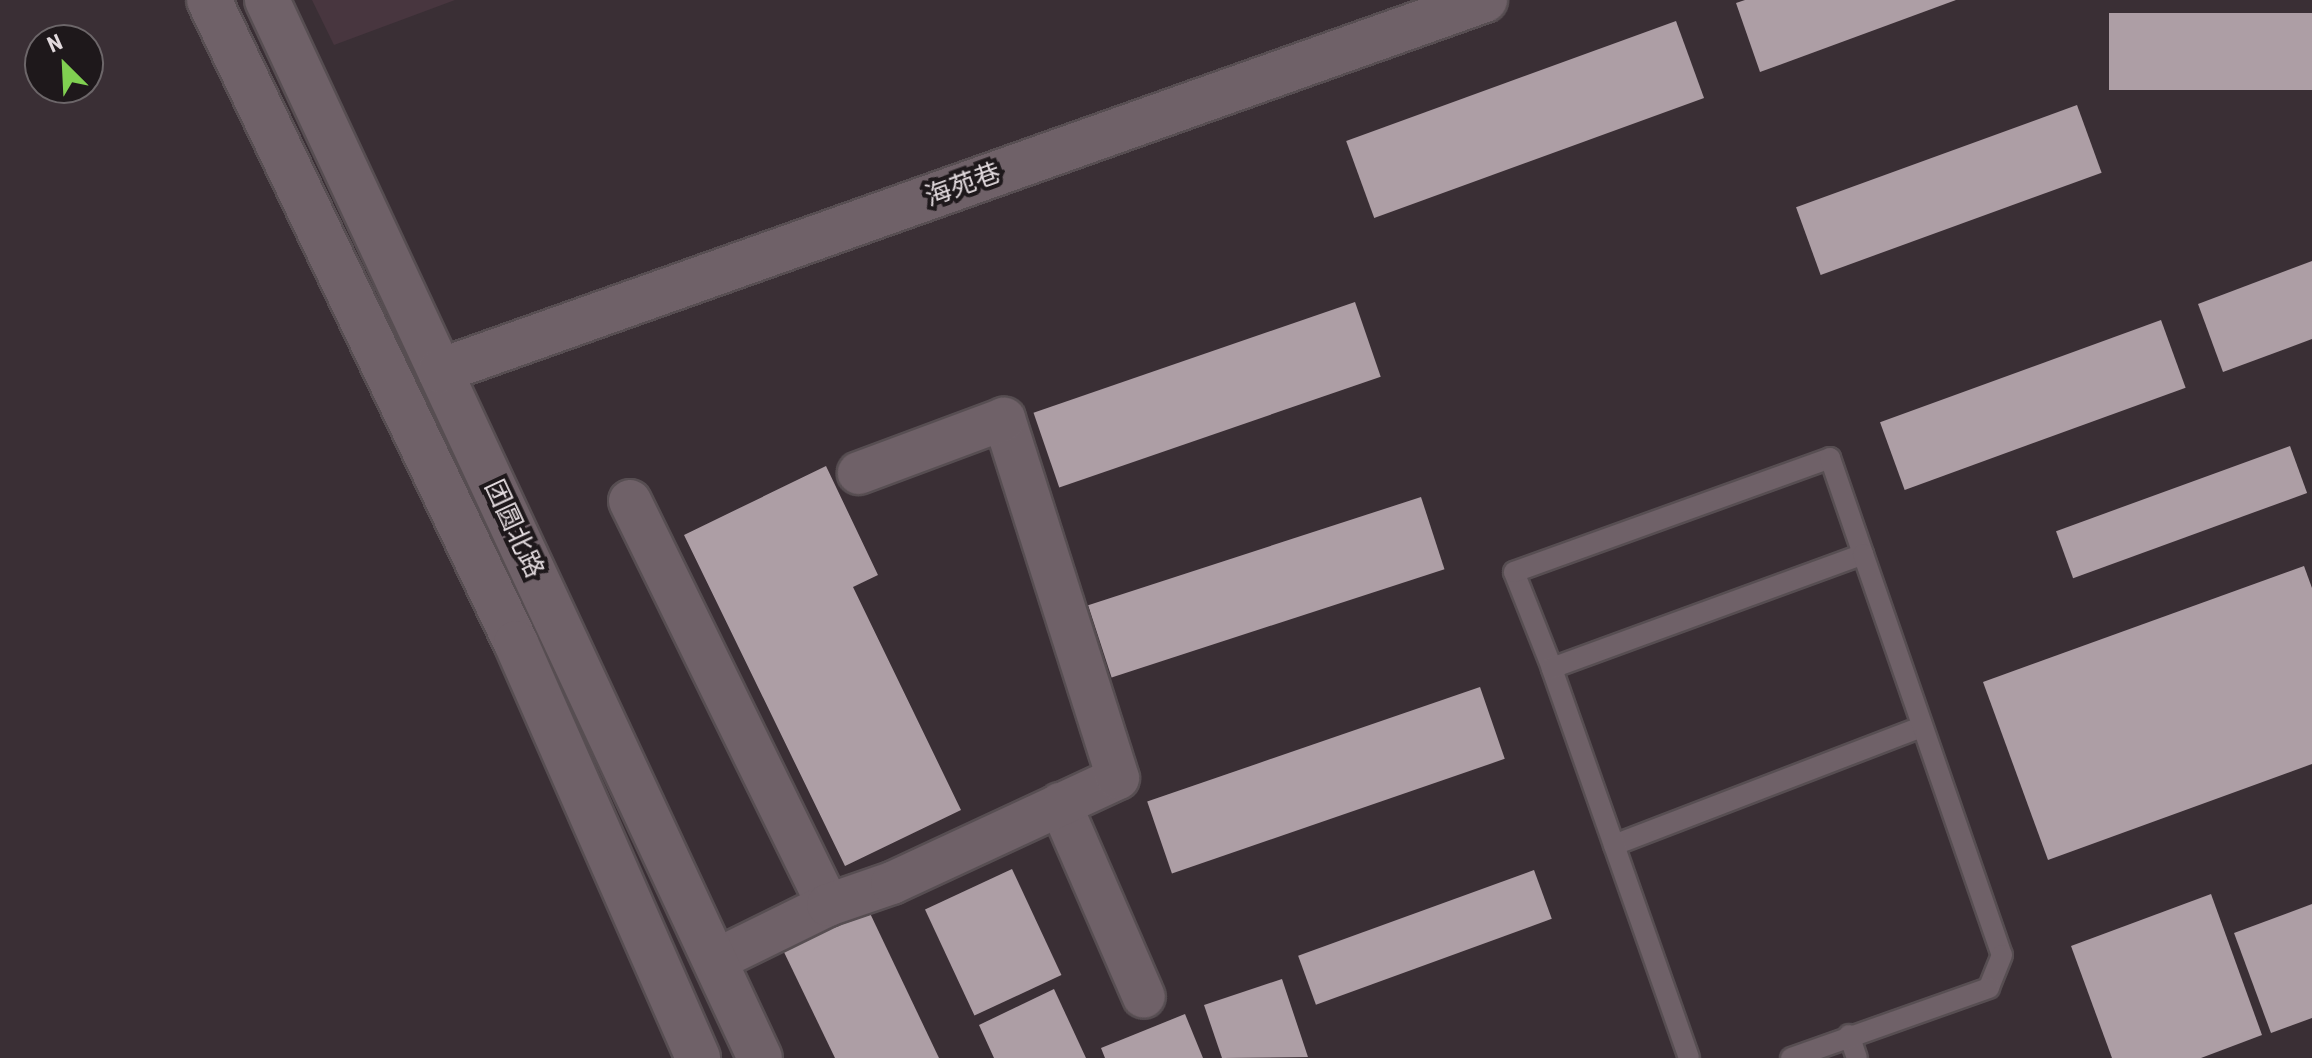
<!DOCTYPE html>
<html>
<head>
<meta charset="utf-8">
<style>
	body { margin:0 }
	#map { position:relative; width:2312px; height:1058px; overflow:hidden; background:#3a2f35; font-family:"Roboto Condensed","Noto Sans SC",sans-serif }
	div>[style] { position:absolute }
	.built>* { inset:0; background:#48363f }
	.building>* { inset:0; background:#ad9ea5; transform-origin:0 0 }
	.roads { filter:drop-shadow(2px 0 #574e52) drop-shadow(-2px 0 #574e52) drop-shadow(0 2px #574e52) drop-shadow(0 -2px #574e52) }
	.lane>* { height:20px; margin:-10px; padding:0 10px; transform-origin:10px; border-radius:10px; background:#6f6168 }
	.street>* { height:42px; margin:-21px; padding:0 21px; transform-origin:21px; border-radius:21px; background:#6f6168 }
	.secondary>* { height:44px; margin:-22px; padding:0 22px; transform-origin:22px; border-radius:22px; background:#6f6168 }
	span { translate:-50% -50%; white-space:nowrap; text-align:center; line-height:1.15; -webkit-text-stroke:8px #1e181b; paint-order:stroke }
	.street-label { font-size:26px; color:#e2dade }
	.north { position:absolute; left:24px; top:24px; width:80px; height:80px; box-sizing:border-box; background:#1e181b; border:2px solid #6c6669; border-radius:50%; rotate:336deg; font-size:22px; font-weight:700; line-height:32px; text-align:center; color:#e2dade }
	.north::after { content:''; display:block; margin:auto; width:28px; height:36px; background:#80d051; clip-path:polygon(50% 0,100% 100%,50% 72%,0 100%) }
</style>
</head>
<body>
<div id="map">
	<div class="built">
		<i style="clip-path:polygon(312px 0,455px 0,334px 45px)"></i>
	</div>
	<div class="building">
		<i style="clip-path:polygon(1745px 0,1956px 0,1760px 72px,1736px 3px)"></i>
		<i style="left:2312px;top:13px;width:77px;height:203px;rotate:90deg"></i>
		<i style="left:1676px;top:21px;width:82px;height:351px;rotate:70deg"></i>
		<i style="left:2077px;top:105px;width:72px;height:299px;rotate:70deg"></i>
		<i style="clip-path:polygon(2312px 261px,2312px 339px,2223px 372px,2198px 304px)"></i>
		<i style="left:1355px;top:302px;width:79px;height:340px;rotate:71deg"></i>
		<i style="left:2161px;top:320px;width:72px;height:299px;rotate:70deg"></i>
		<i style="left:2290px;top:446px;width:50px;height:249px;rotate:70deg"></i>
		<i style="clip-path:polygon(826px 466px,878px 575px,853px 587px,961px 810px,845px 866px,684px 535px)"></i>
		<i style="left:1421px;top:497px;width:76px;height:350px;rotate:72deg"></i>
		<i style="clip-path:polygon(2304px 566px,2312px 588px,2312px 764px,2048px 860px,1983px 682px)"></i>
		<i style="left:1480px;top:687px;width:76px;height:352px;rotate:71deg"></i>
		<i style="left:1012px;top:869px;width:117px;height:96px;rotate:65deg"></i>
		<i style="left:1534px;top:870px;width:52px;height:251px;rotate:70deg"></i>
		<i style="clip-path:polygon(2211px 894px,2262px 1035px,2201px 1058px,2112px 1058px,2071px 946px)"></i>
		<i style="clip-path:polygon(2312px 904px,2312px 1018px,2271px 1033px,2234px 933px)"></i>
		<i style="clip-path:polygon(867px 907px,939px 1058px,835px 1058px,782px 948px)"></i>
		<i style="clip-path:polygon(1282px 979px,1308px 1057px,1222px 1058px,1204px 1005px)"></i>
		<i style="clip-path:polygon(1054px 989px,1086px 1058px,994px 1058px,979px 1025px)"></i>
		<i style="clip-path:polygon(1185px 1014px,1203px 1058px,1105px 1058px,1101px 1048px)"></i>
	</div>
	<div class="roads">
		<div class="lane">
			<i style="left:1552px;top:668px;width:103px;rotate:-111.6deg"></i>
			<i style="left:1514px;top:572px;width:336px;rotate:-19.8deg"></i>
			<i style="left:1830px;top:458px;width:102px;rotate:71deg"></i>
			<i style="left:1614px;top:845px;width:330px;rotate:-21deg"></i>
			<i style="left:1849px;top:1035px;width:24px;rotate:71deg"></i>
			<i style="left:1689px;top:1058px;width:413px;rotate:-109.4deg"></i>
			<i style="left:1552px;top:668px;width:331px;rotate:-20.1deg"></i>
			<i style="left:1863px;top:554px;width:424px;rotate:70.9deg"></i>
			<i style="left:2002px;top:955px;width:35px;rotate:112deg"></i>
			<i style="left:1989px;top:988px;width:210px;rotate:160.5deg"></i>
		</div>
		<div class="street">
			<i style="left:630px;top:501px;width:450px;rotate:63.9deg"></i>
			<i style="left:1060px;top:804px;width:210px;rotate:66.5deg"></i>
			<i style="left:716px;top:960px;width:125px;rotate:-26.2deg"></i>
			<i style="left:828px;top:905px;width:68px;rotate:-19deg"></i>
			<i style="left:892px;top:883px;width:249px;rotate:-24.9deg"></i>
			<i style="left:1118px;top:778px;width:377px;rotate:-107.6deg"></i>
			<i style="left:1004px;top:419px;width:155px;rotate:159.6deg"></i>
		</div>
		<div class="secondary">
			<i style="left:209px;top:0;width:713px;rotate:64.48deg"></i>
			<i style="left:516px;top:643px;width:453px;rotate:66.3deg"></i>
			<i style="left:267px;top:0;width:1167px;rotate:65.02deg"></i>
			<i style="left:440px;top:371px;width:1109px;rotate:-19.55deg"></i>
		</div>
	</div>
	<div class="street-label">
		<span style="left:963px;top:185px;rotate:-20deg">海苑巷</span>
		<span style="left:514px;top:529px;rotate:65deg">团圆北路</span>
	</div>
	<div class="north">N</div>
</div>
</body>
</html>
